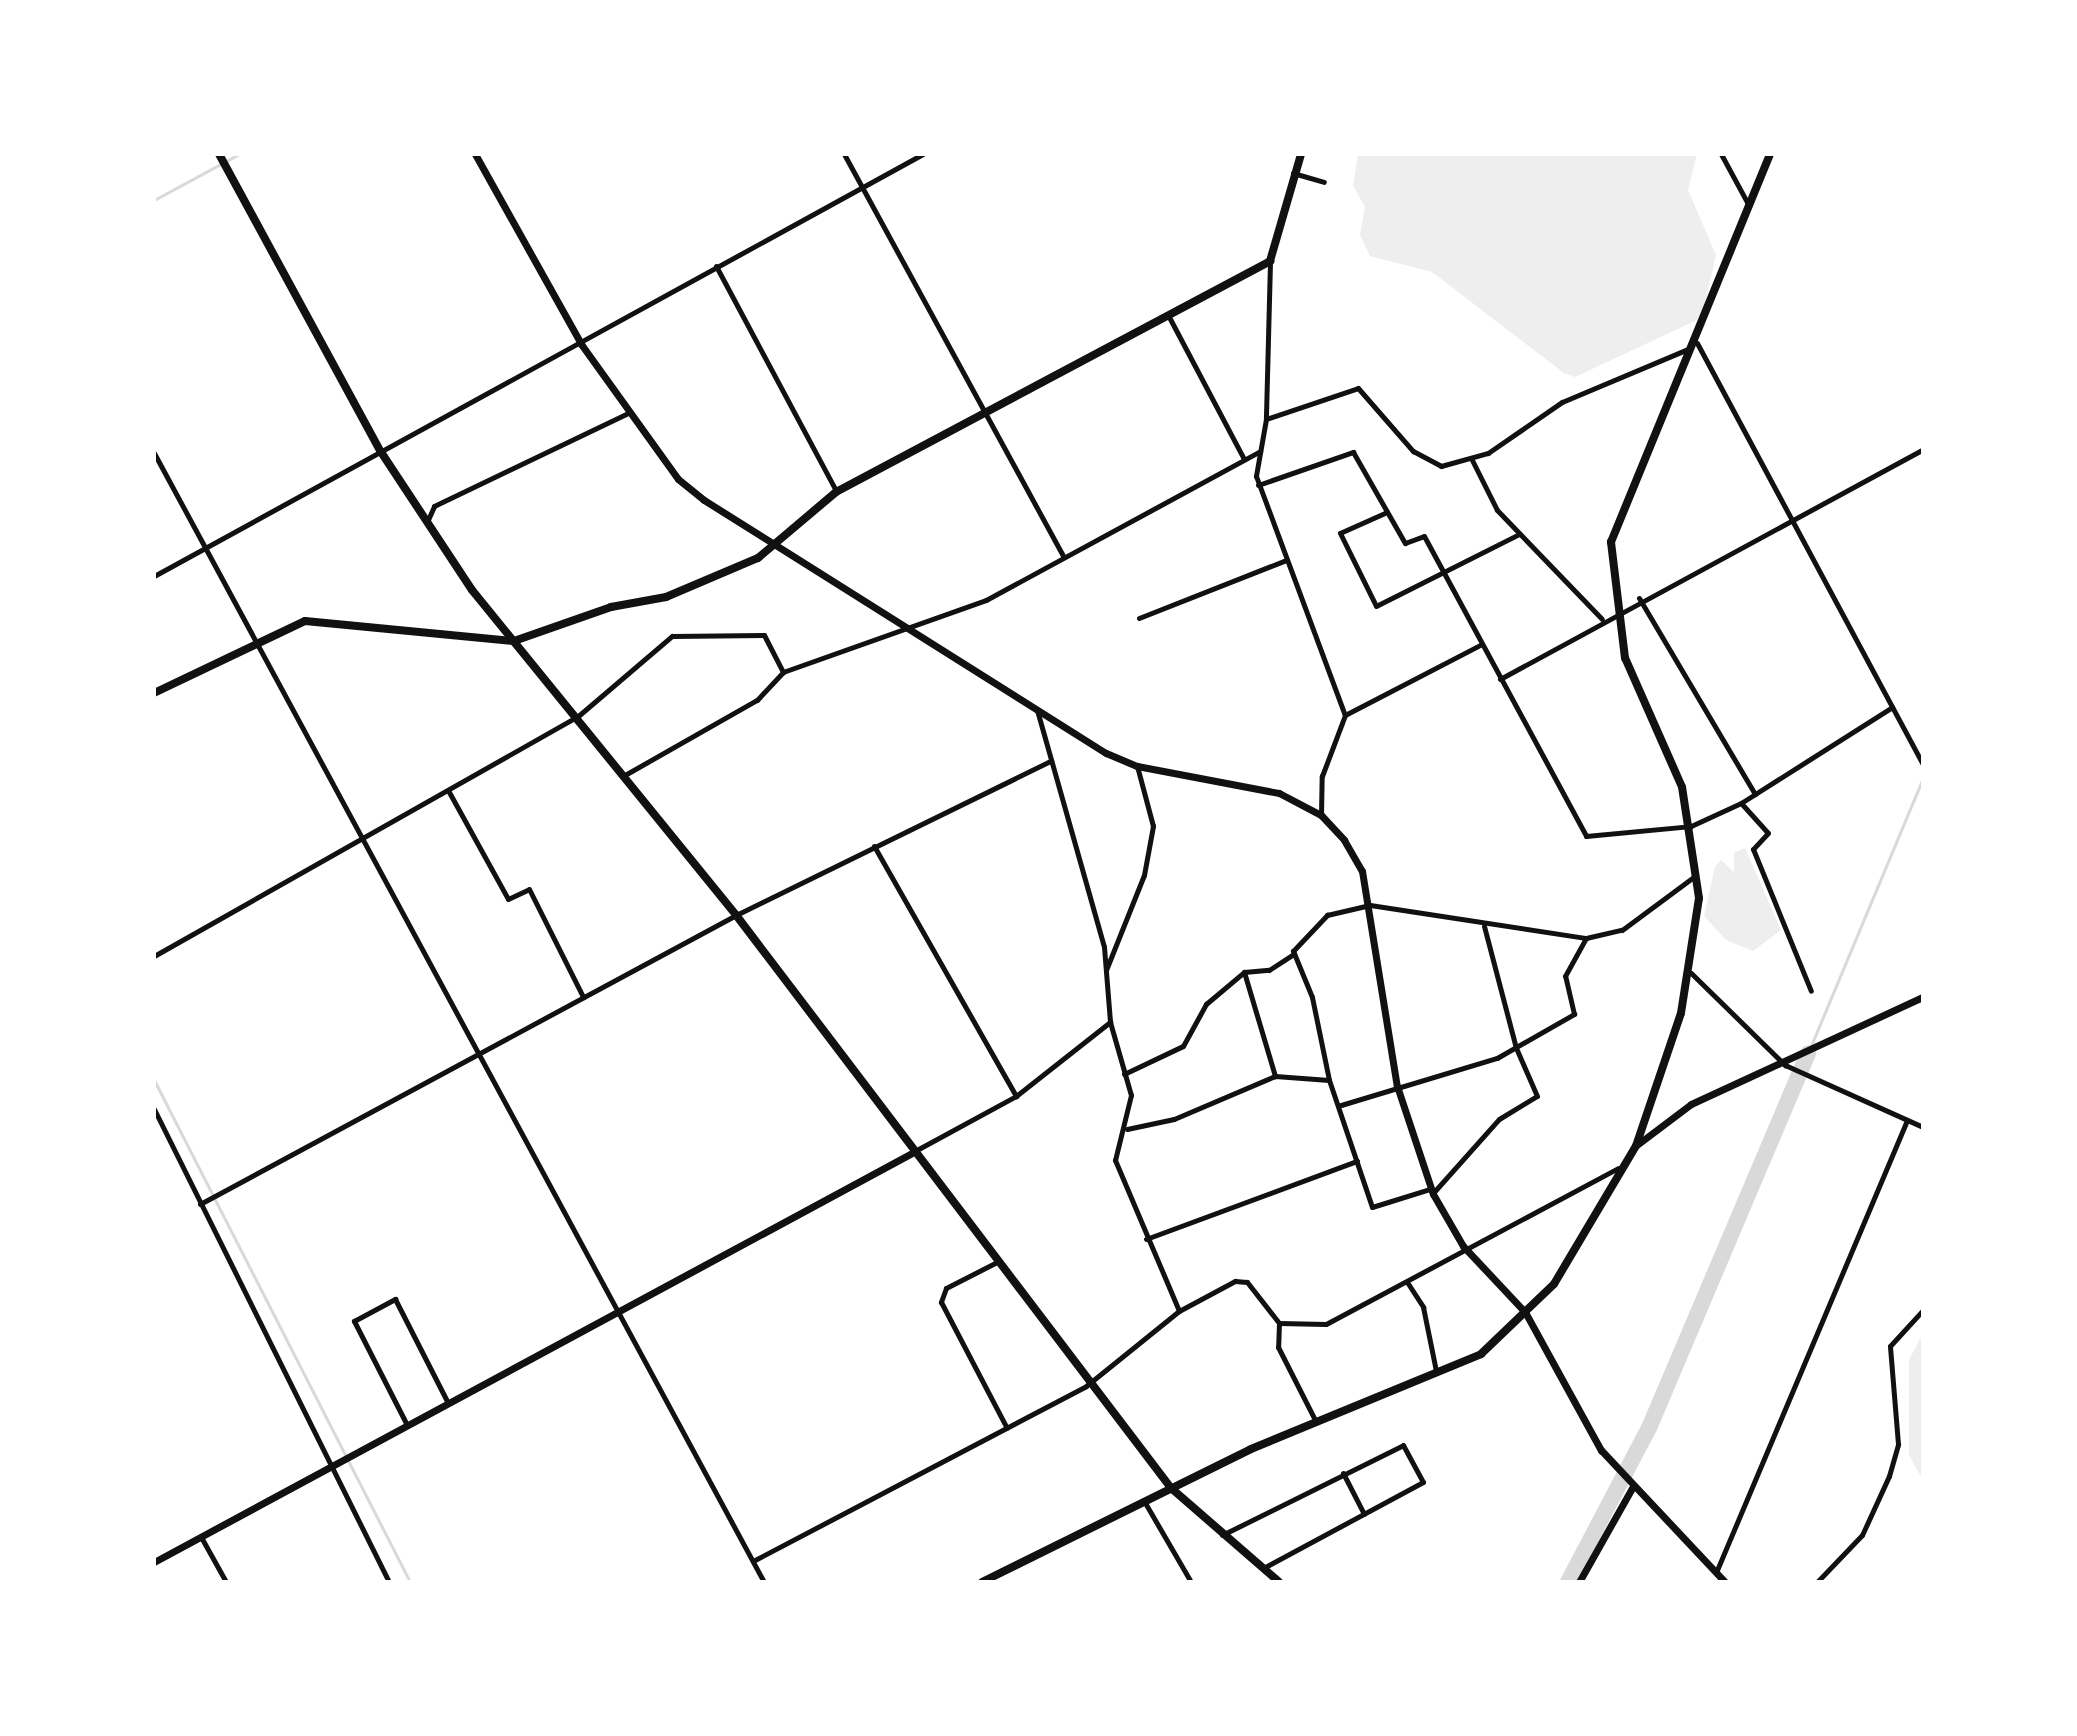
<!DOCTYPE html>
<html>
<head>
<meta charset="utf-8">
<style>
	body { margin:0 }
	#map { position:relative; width:2077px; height:1736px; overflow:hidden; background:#fff; font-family:"Nunito Sans",sans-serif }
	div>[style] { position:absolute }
	.green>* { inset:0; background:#eee }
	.stream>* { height:3px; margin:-1.5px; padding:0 1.5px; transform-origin:1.5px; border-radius:1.5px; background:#d9d9d9 }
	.river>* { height:16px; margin:-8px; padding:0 8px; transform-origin:8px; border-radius:8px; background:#d9d9d9 }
	.minor>* { height:5px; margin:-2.5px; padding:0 2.5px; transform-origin:2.5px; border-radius:2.5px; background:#111 }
	.tertiary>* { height:7px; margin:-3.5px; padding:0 3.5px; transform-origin:3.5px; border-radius:3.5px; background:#111 }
	.secondary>* { height:8px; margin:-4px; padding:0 4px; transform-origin:4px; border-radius:4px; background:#111 }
	.primary>* { height:8px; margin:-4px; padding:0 4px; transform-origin:4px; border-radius:4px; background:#111 }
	span { translate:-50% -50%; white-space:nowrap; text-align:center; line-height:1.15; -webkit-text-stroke:8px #fff; paint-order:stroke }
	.frame { position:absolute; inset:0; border:156px solid #fff; pointer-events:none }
</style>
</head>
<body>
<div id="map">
	<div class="green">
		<i style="clip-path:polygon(1358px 154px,1697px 154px,1688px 190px,1716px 255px,1705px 303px,1697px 320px,1575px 377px,1564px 373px,1432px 272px,1370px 256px,1360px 235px,1365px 207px,1353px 186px)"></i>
		<i style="clip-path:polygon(1745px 848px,1781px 930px,1753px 951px,1726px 940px,1704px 916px,1715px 867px,1721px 860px,1734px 872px,1734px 853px)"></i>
		<i style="clip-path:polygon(1923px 1333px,1923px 1480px,1909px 1455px,1909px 1360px)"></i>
	</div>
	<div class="stream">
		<i style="left:154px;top:200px;width:97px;rotate:-28.4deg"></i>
		<i style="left:1810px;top:1048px;width:293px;rotate:-67.3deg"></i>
		<i style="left:154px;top:1080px;width:564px;rotate:62.98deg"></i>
	</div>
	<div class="river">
		<i style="left:1568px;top:1582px;width:174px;rotate:-62.3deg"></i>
		<i style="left:1649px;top:1428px;width:407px;rotate:-67deg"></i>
	</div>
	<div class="minor">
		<i style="left:844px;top:154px;width:459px;rotate:61.4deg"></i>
		<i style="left:1721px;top:154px;width:57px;rotate:61.6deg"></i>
		<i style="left:1293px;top:173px;width:32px;rotate:16deg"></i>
		<i style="left:1270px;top:262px;width:157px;rotate:91.5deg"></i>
		<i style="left:1266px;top:419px;width:58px;rotate:100deg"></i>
		<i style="left:1256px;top:476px;width:255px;rotate:69.6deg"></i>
		<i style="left:716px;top:266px;width:255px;rotate:61.9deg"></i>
		<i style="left:1168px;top:315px;width:163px;rotate:62.2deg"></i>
		<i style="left:1697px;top:343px;width:479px;rotate:61.8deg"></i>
		<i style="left:1266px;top:419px;width:97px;rotate:-18.6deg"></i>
		<i style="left:1358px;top:388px;width:84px;rotate:48.9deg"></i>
		<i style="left:1413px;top:451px;width:32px;rotate:28deg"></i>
		<i style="left:1441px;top:466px;width:49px;rotate:-15.5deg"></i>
		<i style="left:1488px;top:453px;width:90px;rotate:-34.6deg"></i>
		<i style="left:1562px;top:402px;width:137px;rotate:-22.8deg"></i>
		<i style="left:154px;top:453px;width:1283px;rotate:61.62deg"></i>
		<i style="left:1472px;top:460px;width:56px;rotate:63.4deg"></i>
		<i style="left:1497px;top:510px;width:151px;rotate:46.1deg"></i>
		<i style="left:1258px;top:485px;width:101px;rotate:-19.2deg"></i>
		<i style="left:1353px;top:452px;width:105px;rotate:60.3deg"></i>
		<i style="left:1405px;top:543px;width:20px;rotate:-20deg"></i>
		<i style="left:1424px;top:536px;width:341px;rotate:61.6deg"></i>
		<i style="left:1586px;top:836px;width:105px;rotate:-5.4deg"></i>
		<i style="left:1691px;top:826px;width:55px;rotate:-24.7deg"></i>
		<i style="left:1741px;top:803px;width:179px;rotate:-32.4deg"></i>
		<i style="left:1387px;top:512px;width:51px;rotate:155.9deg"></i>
		<i style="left:1340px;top:533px;width:81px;rotate:63.7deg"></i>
		<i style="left:1376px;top:606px;width:160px;rotate:-26.7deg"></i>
		<i style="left:427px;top:522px;width:17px;rotate:-66deg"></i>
		<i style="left:434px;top:506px;width:217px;rotate:-25.6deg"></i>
		<i style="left:154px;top:576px;width:877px;rotate:-28.76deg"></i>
		<i style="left:1639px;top:598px;width:228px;rotate:59.4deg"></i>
		<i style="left:1139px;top:618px;width:158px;rotate:-21.5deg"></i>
		<i style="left:1500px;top:679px;width:481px;rotate:-28.5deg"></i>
		<i style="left:1037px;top:710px;width:246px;rotate:74.2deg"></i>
		<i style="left:1104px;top:947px;width:75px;rotate:85.4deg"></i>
		<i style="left:1110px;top:1022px;width:76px;rotate:74deg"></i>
		<i style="left:1131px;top:1095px;width:67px;rotate:103.8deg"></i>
		<i style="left:1115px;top:1160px;width:164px;rotate:67deg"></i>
		<i style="left:623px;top:776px;width:154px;rotate:-29.6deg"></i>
		<i style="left:757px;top:700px;width:38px;rotate:-47deg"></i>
		<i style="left:783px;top:672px;width:215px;rotate:-19.5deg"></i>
		<i style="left:986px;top:600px;width:312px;rotate:-28.5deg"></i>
		<i style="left:449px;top:792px;width:122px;rotate:61.1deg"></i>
		<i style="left:508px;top:899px;width:23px;rotate:-25deg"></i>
		<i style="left:529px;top:889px;width:121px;rotate:63.4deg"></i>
		<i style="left:1741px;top:803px;width:40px;rotate:48deg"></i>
		<i style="left:1768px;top:833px;width:22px;rotate:133deg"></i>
		<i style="left:1753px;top:849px;width:153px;rotate:67.8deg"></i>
		<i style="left:1321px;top:815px;width:39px;rotate:-89deg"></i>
		<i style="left:1322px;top:776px;width:65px;rotate:-69.3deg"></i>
		<i style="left:1345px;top:715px;width:154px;rotate:-27.4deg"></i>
		<i style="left:874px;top:846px;width:288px;rotate:60.4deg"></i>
		<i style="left:154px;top:956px;width:486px;rotate:-29.5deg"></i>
		<i style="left:577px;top:717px;width:125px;rotate:-40.5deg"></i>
		<i style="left:672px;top:636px;width:92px;rotate:-0.6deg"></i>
		<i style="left:764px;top:635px;width:42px;rotate:62.8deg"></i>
		<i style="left:1106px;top:970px;width:102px;rotate:-68.2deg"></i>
		<i style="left:1144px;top:875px;width:50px;rotate:-79.6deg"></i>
		<i style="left:1153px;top:826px;width:62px;rotate:-104.9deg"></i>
		<i style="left:1244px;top:972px;width:25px;rotate:-5deg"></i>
		<i style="left:1269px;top:970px;width:30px;rotate:-33deg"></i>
		<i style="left:1691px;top:973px;width:132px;rotate:44.4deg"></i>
		<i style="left:1785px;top:1065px;width:151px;rotate:24.2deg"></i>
		<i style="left:1124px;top:1074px;width:65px;rotate:-25.4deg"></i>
		<i style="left:1183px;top:1046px;width:48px;rotate:-61.3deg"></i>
		<i style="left:1206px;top:1004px;width:50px;rotate:-40.1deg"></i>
		<i style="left:1244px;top:972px;width:109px;rotate:73.4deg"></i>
		<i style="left:1329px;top:1080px;width:134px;rotate:71.3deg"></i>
		<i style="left:1372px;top:1207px;width:61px;rotate:-17.2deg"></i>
		<i style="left:1341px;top:1105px;width:163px;rotate:-16.8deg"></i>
		<i style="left:1497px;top:1058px;width:89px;rotate:-29.7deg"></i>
		<i style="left:1574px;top:1014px;width:39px;rotate:-103deg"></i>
		<i style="left:1565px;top:976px;width:43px;rotate:-61.1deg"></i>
		<i style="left:154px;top:1109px;width:528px;rotate:63.58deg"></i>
		<i style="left:1127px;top:1129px;width:48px;rotate:-12deg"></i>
		<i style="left:1174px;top:1119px;width:110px;rotate:-23.1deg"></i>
		<i style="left:1275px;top:1076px;width:54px;rotate:4.2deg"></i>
		<i style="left:1329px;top:1080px;width:85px;rotate:-101.6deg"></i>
		<i style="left:1312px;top:997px;width:50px;rotate:-112.4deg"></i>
		<i style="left:1293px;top:951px;width:50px;rotate:-46.6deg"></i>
		<i style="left:1327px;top:915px;width:44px;rotate:-13.1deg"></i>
		<i style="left:1370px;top:905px;width:219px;rotate:8.7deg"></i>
		<i style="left:1586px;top:938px;width:37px;rotate:-13deg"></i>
		<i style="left:1622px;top:930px;width:92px;rotate:-36.6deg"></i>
		<i style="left:913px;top:1152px;width:117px;rotate:-28.5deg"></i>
		<i style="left:1016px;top:1096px;width:120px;rotate:-38.2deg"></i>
		<i style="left:1433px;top:1193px;width:99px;rotate:-48.3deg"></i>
		<i style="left:1499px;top:1119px;width:44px;rotate:-31.2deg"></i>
		<i style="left:1537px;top:1096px;width:52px;rotate:-113.6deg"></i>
		<i style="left:1516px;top:1048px;width:126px;rotate:-104.7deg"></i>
		<i style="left:200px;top:1204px;width:609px;rotate:-28.33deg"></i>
		<i style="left:736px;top:915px;width:351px;rotate:-26.1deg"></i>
		<i style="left:1146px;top:1239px;width:225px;rotate:-20.3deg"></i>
		<i style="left:995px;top:1263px;width:55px;rotate:153deg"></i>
		<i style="left:946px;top:1288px;width:15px;rotate:110deg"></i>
		<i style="left:941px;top:1302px;width:142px;rotate:62.4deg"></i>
		<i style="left:1407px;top:1282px;width:30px;rotate:57deg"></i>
		<i style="left:1423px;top:1307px;width:65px;rotate:78.5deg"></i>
		<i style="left:1279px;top:1323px;width:24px;rotate:92deg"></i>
		<i style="left:1278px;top:1347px;width:84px;rotate:63.1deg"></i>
		<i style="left:407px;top:1425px;width:117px;rotate:-117deg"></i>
		<i style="left:354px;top:1321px;width:47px;rotate:-28.2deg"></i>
		<i style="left:395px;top:1299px;width:117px;rotate:63deg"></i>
		<i style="left:1343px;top:1473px;width:46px;rotate:62.9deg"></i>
		<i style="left:1144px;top:1501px;width:94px;rotate:59.9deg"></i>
		<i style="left:1222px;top:1535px;width:202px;rotate:-26.4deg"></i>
		<i style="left:1403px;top:1445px;width:42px;rotate:61.6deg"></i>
		<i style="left:1423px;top:1482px;width:182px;rotate:151.7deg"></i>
		<i style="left:201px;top:1537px;width:51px;rotate:60.9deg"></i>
		<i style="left:753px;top:1561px;width:376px;rotate:-27.7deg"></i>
		<i style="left:1086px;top:1386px;width:119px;rotate:-38.9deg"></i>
		<i style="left:1179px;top:1311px;width:64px;rotate:-28.2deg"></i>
		<i style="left:1235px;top:1281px;width:12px;rotate:5deg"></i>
		<i style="left:1247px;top:1282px;width:52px;rotate:52deg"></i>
		<i style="left:1279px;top:1323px;width:47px;rotate:1.2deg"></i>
		<i style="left:1326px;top:1324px;width:331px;rotate:-28.1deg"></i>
		<i style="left:1717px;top:1570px;width:488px;rotate:-67.1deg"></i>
		<i style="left:1817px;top:1582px;width:65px;rotate:-46.2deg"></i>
		<i style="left:1862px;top:1535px;width:65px;rotate:-65.4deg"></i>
		<i style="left:1889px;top:1476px;width:33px;rotate:-74deg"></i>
		<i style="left:1898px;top:1444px;width:98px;rotate:-94.7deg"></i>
		<i style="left:1890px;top:1346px;width:49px;rotate:-47.5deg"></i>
	</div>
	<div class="tertiary">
		<i style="left:475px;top:154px;width:218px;rotate:60.8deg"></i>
		<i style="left:581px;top:344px;width:166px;rotate:54.3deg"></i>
		<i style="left:678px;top:479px;width:33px;rotate:39deg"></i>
		<i style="left:704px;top:500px;width:475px;rotate:32.2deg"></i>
		<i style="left:1106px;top:753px;width:34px;rotate:23deg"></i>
		<i style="left:1137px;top:766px;width:145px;rotate:10.8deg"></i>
		<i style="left:1279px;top:793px;width:47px;rotate:27.6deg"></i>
		<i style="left:1321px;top:815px;width:34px;rotate:47deg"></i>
		<i style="left:1344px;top:840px;width:36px;rotate:60deg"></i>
		<i style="left:1362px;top:871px;width:218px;rotate:80.8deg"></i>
		<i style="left:1397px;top:1086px;width:114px;rotate:71.6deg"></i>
		<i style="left:1433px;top:1194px;width:60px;rotate:60deg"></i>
		<i style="left:1463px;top:1246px;width:91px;rotate:46.8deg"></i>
		<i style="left:1525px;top:1312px;width:158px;rotate:61.2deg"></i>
		<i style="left:1601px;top:1450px;width:181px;rotate:46.8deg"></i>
		<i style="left:1638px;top:1144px;width:66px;rotate:-37deg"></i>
		<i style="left:1691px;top:1104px;width:255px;rotate:-24.8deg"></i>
		<i style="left:154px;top:1562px;width:861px;rotate:-28.35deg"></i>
		<i style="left:1579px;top:1582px;width:110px;rotate:-60.6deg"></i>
	</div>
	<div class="secondary">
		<i style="left:219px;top:154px;width:339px;rotate:61.5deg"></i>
		<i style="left:381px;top:452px;width:165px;rotate:56.6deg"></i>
		<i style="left:472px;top:590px;width:419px;rotate:50.9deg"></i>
		<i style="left:736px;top:915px;width:719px;rotate:52.8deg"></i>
		<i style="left:1171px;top:1488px;width:143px;rotate:41deg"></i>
		<i style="left:154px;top:693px;width:167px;rotate:-25.5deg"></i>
		<i style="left:305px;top:621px;width:210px;rotate:5.5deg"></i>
		<i style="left:514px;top:641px;width:103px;rotate:-19.3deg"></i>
		<i style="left:611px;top:607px;width:56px;rotate:-10.3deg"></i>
		<i style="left:666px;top:597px;width:100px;rotate:-23deg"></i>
		<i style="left:758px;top:558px;width:102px;rotate:-40.2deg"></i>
		<i style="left:836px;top:492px;width:492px;rotate:-28deg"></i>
		<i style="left:1270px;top:261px;width:111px;rotate:-73.8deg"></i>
	</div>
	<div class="primary">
		<i style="left:982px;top:1582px;width:300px;rotate:-26.3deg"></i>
		<i style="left:1251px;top:1449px;width:249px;rotate:-22.4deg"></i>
		<i style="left:1481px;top:1354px;width:101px;rotate:-43.8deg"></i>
		<i style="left:1554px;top:1284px;width:161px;rotate:-59.3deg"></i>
		<i style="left:1636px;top:1146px;width:140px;rotate:-71.3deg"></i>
		<i style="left:1681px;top:1013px;width:116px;rotate:-81.1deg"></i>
		<i style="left:1699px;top:898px;width:112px;rotate:-98.7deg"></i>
		<i style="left:1682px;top:787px;width:141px;rotate:-113.8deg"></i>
		<i style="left:1625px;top:658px;width:117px;rotate:-96.9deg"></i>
		<i style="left:1611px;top:542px;width:419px;rotate:-67.7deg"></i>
	</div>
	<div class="frame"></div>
</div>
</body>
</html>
